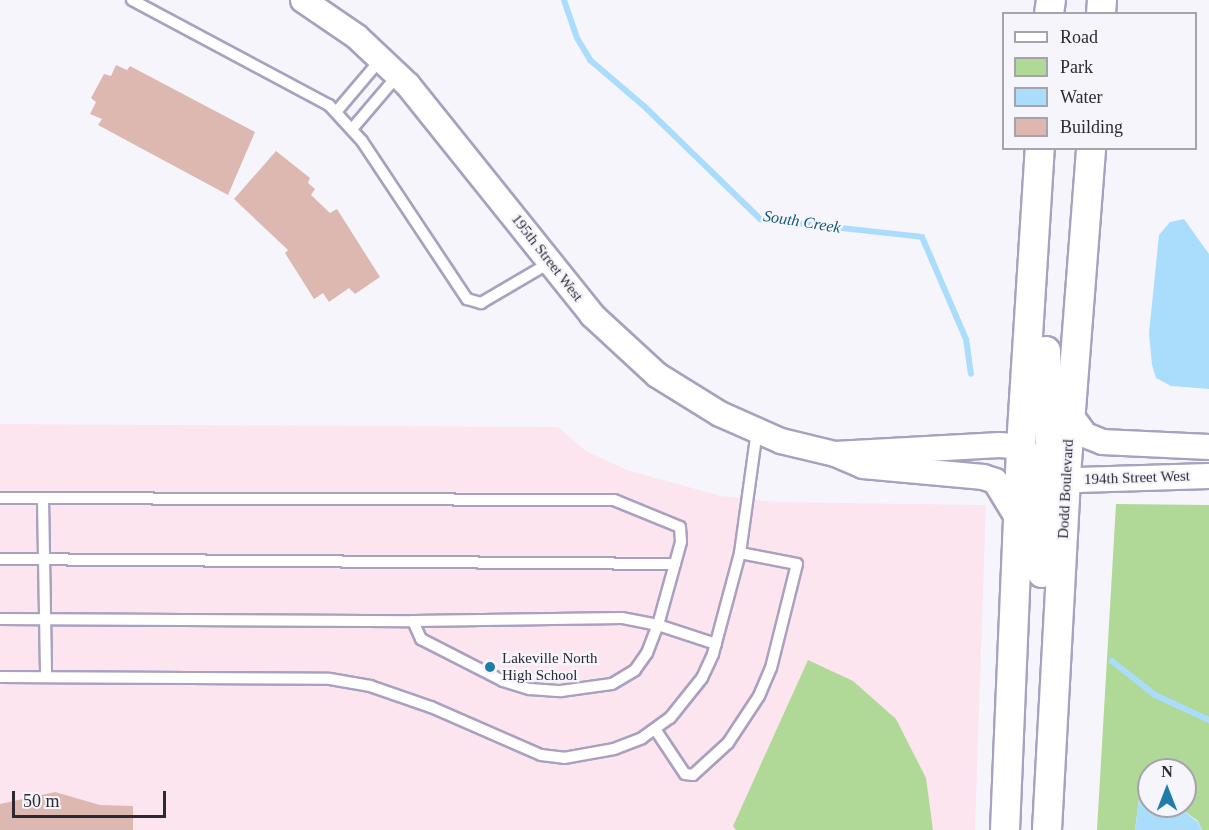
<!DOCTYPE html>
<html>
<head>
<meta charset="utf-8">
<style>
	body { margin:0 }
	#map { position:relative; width:1209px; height:830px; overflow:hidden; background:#f7f5fc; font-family:Georgia,serif }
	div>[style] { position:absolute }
	.education>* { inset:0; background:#fde5f0 }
	.green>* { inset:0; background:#b0d897 }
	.water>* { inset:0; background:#aaddfc }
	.stream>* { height:6px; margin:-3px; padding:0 3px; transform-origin:3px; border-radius:3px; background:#aaddfc }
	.building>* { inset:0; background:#ddb8b0 }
	.roads { filter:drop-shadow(2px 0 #a8a1bf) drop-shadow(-2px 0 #a8a1bf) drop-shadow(0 2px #a8a1bf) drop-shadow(0 -2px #a8a1bf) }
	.service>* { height:10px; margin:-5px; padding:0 5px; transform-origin:5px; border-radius:5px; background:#fff }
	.tertiary>* { height:24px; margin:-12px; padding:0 12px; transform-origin:12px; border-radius:12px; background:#fff }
	.secondary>* { height:28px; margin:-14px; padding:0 14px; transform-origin:14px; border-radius:14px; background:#fff }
	.dots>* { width:16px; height:16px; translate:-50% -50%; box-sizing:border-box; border:3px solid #f7f5fc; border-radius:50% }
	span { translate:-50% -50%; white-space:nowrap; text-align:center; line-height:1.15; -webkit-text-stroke:4.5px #f7f5fc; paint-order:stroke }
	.street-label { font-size:15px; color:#2c2935 }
	.poi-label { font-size:15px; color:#2c2935 }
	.left { translate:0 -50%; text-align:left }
	.water-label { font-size:16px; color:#0e5778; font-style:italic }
	.legend { position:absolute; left:1002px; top:12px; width:195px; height:138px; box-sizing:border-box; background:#f7f5fc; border:2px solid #a6a3ac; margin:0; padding:8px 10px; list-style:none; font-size:18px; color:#2c2935 }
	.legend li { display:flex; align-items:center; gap:12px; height:30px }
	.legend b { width:30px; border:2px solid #a6a3ac }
	.north { position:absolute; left:1137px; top:758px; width:60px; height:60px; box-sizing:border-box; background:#f7f5fc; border:2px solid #a6a3ac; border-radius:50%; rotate:0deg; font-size:16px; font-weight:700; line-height:24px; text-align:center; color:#2c2935 }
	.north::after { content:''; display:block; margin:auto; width:21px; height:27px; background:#207daa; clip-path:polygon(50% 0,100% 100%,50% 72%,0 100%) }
	.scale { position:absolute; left:12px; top:791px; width:154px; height:27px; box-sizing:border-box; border:3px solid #2c2935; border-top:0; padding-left:8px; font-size:18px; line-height:21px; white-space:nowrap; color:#2c2935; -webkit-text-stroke:4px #f7f5fc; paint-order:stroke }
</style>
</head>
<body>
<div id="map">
	<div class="education">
		<i style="clip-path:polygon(0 424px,558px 427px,586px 451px,627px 470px,721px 496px,777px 502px,986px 505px,975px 830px,0 830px)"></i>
	</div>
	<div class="green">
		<i style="clip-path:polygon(1116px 504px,1209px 505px,1209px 830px,1202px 830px,1198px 821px,1177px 806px,1185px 806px,1185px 770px,1149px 770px,1149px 788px,1140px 792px,1135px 830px,1097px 830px)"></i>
		<i style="clip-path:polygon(808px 660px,853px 681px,896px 719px,926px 778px,933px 830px,736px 830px,733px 826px)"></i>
	</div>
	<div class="water">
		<i style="clip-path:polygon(1184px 219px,1209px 254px,1209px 389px,1171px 386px,1156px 378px,1152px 365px,1149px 333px,1159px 235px,1170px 222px)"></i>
		<i style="clip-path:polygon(1147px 788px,1149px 806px,1177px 806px,1198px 822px,1202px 830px,1135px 830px,1140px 792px)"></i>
	</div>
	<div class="stream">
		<i style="left:564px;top:0;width:40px;rotate:71.1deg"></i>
		<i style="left:577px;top:38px;width:26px;rotate:59deg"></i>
		<i style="left:590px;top:60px;width:72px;rotate:40.5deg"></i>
		<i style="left:645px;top:107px;width:161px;rotate:44.2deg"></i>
		<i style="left:760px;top:219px;width:163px;rotate:6.3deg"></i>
		<i style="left:922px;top:237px;width:111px;rotate:66.7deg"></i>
		<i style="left:966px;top:339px;width:35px;rotate:82deg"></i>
		<i style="left:1112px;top:661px;width:55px;rotate:38.3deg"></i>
		<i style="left:1155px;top:695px;width:60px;rotate:24.8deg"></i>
	</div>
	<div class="building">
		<i style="clip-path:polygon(116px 65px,127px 70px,130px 66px,255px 132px,228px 195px,98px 125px,102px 119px,90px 114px,96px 102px,91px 98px,104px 74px,111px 76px)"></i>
		<i style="clip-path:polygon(276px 151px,310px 178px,308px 183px,315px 189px,311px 195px,330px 213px,337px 209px,380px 277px,355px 294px,349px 288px,329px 302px,323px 293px,314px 299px,285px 253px,288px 250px,234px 199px)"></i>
		<i style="clip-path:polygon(55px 792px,100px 805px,133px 806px,133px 830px,0 830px,0 804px)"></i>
	</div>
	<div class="roads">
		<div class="service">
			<i style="left:132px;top:0;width:223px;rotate:28.1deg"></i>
			<i style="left:329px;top:105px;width:49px;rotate:47.5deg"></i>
			<i style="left:362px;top:141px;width:190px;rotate:56.4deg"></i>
			<i style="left:467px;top:299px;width:15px;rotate:16deg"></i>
			<i style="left:481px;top:303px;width:81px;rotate:-30.4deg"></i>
			<i style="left:336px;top:112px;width:70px;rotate:-49.7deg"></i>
			<i style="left:352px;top:129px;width:71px;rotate:-49.6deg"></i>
			<i style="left:0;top:498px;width:614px;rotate:0.19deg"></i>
			<i style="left:614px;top:500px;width:71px;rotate:22.2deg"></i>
			<i style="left:680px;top:527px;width:15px;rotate:86deg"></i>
			<i style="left:681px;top:542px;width:86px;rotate:105.5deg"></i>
			<i style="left:658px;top:625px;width:61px;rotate:18.1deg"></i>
			<i style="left:43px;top:499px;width:178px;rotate:89deg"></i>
			<i style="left:0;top:559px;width:675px;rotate:0.42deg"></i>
			<i style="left:0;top:619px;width:413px;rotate:0.3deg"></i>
			<i style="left:413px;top:621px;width:20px;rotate:66deg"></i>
			<i style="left:421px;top:639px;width:92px;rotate:27.1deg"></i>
			<i style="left:503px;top:681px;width:28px;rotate:17deg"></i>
			<i style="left:530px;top:689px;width:31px;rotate:4deg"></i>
			<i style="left:561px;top:691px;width:51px;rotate:-7.8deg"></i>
			<i style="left:612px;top:684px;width:27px;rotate:-31deg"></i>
			<i style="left:635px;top:670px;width:21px;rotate:-55deg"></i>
			<i style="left:647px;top:653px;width:30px;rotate:-69deg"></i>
			<i style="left:658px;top:625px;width:37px;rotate:-169deg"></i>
			<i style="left:622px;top:618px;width:209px;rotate:179.2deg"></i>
			<i style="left:0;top:677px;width:330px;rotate:0.3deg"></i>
			<i style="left:330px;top:679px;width:41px;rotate:9.9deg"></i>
			<i style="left:370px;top:686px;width:65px;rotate:19deg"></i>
			<i style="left:431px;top:707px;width:120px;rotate:23.6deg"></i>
			<i style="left:541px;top:755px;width:23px;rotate:7deg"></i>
			<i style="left:564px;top:758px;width:51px;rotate:-10.2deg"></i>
			<i style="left:614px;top:749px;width:30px;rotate:-21deg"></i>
			<i style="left:642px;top:738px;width:34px;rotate:-36deg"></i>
			<i style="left:670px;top:718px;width:51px;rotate:-51.3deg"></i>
			<i style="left:702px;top:678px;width:26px;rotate:-65deg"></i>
			<i style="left:713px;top:654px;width:105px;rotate:-75deg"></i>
			<i style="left:740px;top:553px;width:124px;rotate:-82.1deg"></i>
			<i style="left:655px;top:729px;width:54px;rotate:56.3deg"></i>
			<i style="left:685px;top:774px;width:8px;rotate:7deg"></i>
			<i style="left:693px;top:775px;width:47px;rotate:-42.4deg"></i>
			<i style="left:728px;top:743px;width:56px;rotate:-56.6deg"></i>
			<i style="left:759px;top:696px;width:30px;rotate:-67deg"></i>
			<i style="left:771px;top:668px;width:107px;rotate:-76deg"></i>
			<i style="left:797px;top:564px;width:58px;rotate:-169.1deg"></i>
		</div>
		<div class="tertiary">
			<i style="left:303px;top:0;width:65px;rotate:34.4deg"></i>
			<i style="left:357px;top:37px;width:70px;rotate:43.3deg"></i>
			<i style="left:408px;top:85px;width:295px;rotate:51.3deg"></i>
			<i style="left:592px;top:315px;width:88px;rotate:42.7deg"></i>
			<i style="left:657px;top:375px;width:74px;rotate:31.8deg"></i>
			<i style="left:720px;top:414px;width:67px;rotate:23.9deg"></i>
			<i style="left:781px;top:441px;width:56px;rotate:13.5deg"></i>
			<i style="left:835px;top:454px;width:30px;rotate:23deg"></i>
			<i style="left:863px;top:466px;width:121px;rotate:5.2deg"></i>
			<i style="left:983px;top:477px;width:13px;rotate:18deg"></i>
			<i style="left:995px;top:481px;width:44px;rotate:58.8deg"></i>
			<i style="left:1070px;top:414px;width:26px;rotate:54deg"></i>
			<i style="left:1085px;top:435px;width:18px;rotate:22deg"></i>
			<i style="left:1102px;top:442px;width:107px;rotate:2.7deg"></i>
			<i style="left:835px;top:454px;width:165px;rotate:-3.1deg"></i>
			<i style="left:1000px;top:445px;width:21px;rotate:5deg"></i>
			<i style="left:1066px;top:475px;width:13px;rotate:23deg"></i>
			<i style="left:1078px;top:480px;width:131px;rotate:-1.7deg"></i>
		</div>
		<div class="secondary">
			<i style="left:1049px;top:14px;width:14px;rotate:-82deg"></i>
			<i style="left:1101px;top:14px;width:14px;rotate:-86deg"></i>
			<i style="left:1046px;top:351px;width:96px;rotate:87.6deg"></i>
			<i style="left:1050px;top:447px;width:25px;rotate:64deg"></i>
			<i style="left:1028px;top:456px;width:28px;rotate:67deg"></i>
			<i style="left:1039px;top:482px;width:91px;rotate:88.1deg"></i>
			<i style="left:1005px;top:830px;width:383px;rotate:-87.6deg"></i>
			<i style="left:1021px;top:447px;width:300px;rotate:-86.4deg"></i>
			<i style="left:1047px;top:830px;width:356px;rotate:-86.9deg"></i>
			<i style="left:1066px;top:475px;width:328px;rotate:-85.6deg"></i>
		</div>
	</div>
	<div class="dots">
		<i style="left:490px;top:667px;background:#207daa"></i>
	</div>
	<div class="street-label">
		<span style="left:547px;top:258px;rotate:52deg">195th Street West</span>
		<span style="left:1137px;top:478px;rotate:-2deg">194th Street West</span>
		<span style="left:1066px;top:489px;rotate:-87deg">Dodd Boulevard</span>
	</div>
	<div class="poi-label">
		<span class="left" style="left:502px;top:667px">Lakeville North<br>High School</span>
	</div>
	<div class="water-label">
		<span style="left:802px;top:222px;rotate:9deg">South Creek</span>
	</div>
	<ul class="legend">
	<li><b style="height:8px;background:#fff"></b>Road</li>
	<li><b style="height:16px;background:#b0d897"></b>Park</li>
	<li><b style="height:16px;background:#aaddfc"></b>Water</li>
	<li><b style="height:16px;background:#ddb8b0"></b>Building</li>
	</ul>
	<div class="north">N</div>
	<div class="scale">50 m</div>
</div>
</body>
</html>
